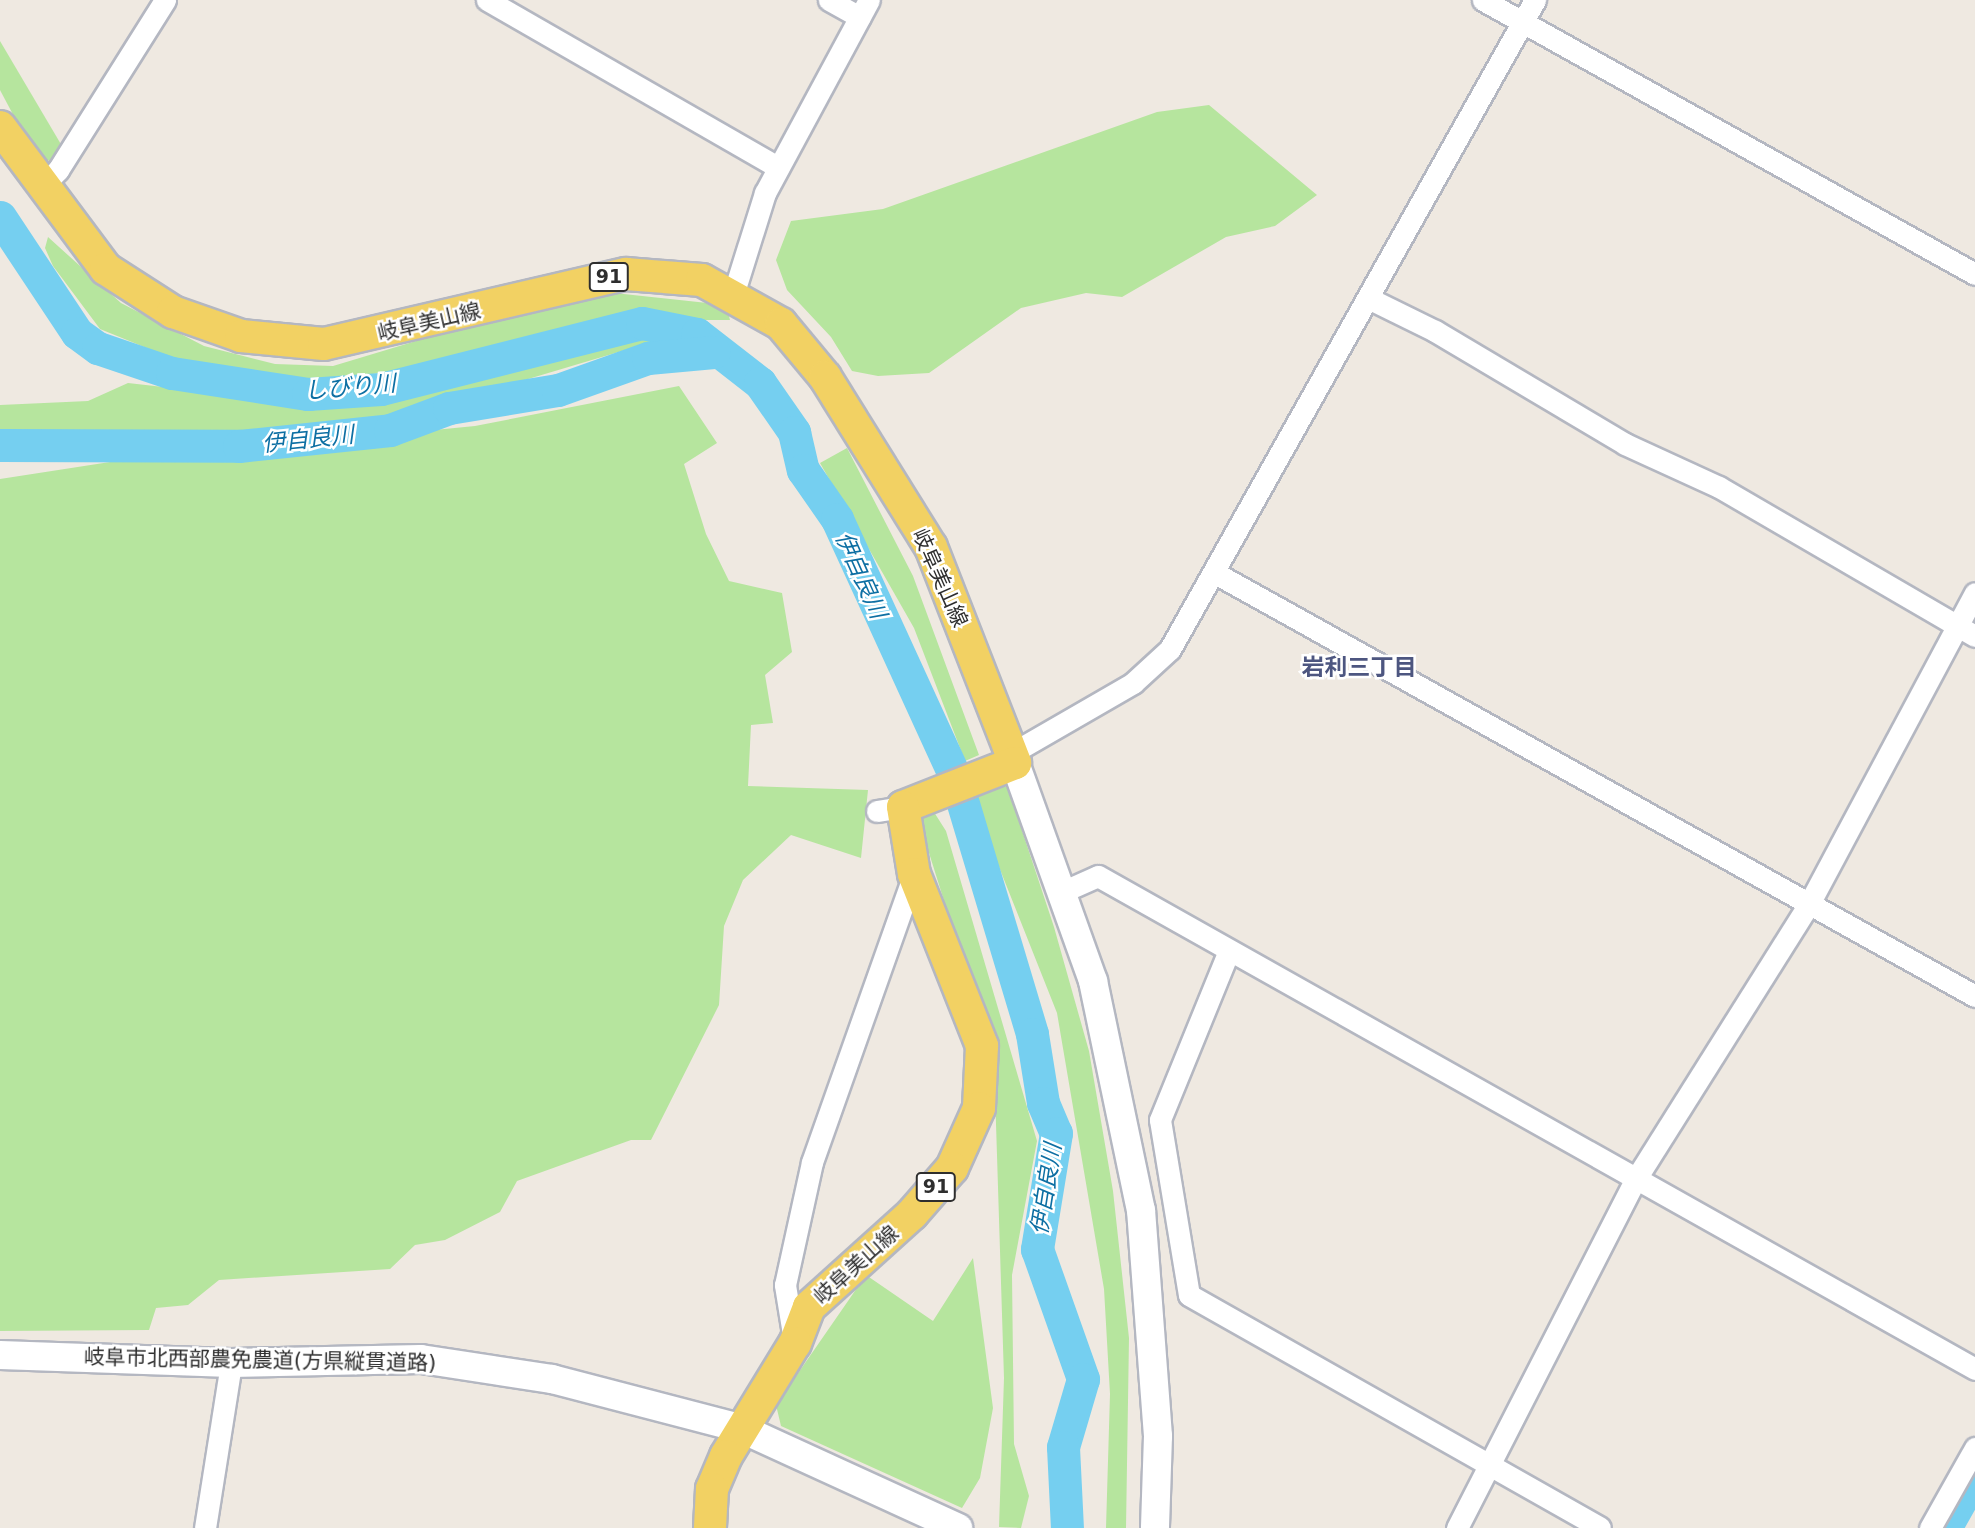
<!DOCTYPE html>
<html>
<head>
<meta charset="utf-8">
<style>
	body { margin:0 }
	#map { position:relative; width:1975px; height:1528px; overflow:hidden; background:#efe9e1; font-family:"DejaVu Sans","Noto Sans JP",sans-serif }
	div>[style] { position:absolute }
	.green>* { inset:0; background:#b6e59e }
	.river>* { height:33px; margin:-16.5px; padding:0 16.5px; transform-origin:16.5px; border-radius:16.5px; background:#75cff0 }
	.roads { filter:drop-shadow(2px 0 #b4b7c1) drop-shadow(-2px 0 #b4b7c1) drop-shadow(0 2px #b4b7c1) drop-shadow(0 -2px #b4b7c1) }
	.street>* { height:21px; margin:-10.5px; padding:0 10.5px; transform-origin:10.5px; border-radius:10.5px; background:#fff }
	.secondary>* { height:28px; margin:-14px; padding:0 14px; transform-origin:14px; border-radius:14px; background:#fff }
	.primary>* { height:32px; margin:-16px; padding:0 16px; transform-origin:16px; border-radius:16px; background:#f2d163 }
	span { translate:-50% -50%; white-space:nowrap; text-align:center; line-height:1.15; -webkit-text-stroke:5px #fff; paint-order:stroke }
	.shield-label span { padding:2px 5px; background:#fff; border:2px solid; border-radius:5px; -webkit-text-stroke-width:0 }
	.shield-label { font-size:19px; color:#2e2e2e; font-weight:700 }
	.street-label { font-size:21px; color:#2e2e2e }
	.water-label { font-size:23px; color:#0d6fa3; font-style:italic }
	.neighbourhood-label { font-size:23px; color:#4d5680; font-weight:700 }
</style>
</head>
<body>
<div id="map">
	<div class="green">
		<i style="clip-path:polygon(0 41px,62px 146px,50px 161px,35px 156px,0 90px)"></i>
		<i style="clip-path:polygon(1209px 105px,1317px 195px,1275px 226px,1226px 237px,1122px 297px,1086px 293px,1021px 308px,929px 373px,878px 376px,852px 371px,831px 337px,787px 290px,776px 260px,791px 221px,883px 209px,1157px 112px)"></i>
		<i style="clip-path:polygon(48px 237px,121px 303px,204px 346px,275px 364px,333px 366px,546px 302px,605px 292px,726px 305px,730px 320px,647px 320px,554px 330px,392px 371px,322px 382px,260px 380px,176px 360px,100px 329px,53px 266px,45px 248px)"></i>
		<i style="clip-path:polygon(669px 337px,371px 426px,0 439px,0 405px,88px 401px,128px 383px,306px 403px,387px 397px,587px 345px)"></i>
		<i style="clip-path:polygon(679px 386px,717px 443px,684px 464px,706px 534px,729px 581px,782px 593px,792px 652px,765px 675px,773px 723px,751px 725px,748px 786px,868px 790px,861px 858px,791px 835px,743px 880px,724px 926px,719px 1005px,651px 1140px,631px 1140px,517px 1181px,500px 1212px,445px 1240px,415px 1245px,390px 1269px,219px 1280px,188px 1305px,156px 1308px,149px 1330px,0 1331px,0 479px,110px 462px,475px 426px)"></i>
		<i style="clip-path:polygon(847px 448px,913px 576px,979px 755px,965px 761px,914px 628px,820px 463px)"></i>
		<i style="clip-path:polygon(1001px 785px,1008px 788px,1054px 927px,1089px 1051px,1113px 1191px,1129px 1338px,1126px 1528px,1106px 1528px,1110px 1394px,1104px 1289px,1057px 1013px,970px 794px)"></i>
		<i style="clip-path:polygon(932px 809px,946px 831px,1037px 1141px,1012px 1275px,1014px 1444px,1029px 1496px,1021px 1528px,999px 1527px,1004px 1378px,994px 1060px,919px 821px)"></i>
		<i style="clip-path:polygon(973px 1258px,993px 1408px,980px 1478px,962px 1508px,781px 1426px,776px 1405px,866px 1275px,933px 1321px)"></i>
	</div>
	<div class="river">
		<i style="left:0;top:217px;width:139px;rotate:56.4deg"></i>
		<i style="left:77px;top:333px;width:26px;rotate:36deg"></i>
		<i style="left:98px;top:348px;width:78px;rotate:18.7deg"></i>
		<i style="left:172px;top:373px;width:138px;rotate:8.8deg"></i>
		<i style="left:308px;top:394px;width:73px;rotate:-3.9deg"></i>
		<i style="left:381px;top:389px;width:269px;rotate:-14.2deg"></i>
		<i style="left:642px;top:323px;width:56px;rotate:11.3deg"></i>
		<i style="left:697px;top:334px;width:80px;rotate:37.9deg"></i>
		<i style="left:760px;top:383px;width:60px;rotate:55.2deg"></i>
		<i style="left:794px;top:432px;width:39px;rotate:77deg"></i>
		<i style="left:803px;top:470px;width:60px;rotate:55.2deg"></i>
		<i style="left:837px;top:519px;width:284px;rotate:65.4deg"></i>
		<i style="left:955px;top:777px;width:268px;rotate:73.3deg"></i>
		<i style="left:1032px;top:1034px;width:70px;rotate:80.9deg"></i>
		<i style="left:1043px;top:1103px;width:33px;rotate:67deg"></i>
		<i style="left:1056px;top:1133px;width:118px;rotate:99.3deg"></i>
		<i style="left:1037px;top:1249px;width:138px;rotate:70.5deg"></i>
		<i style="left:1083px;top:1379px;width:71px;rotate:106.4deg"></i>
		<i style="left:1063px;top:1447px;width:81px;rotate:87.2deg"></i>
		<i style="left:0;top:445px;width:239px;rotate:0.2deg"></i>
		<i style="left:239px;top:446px;width:152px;rotate:-6deg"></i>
		<i style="left:390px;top:430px;width:63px;rotate:-20.4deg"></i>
		<i style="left:449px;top:408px;width:110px;rotate:-9.4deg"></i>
		<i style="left:558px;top:390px;width:96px;rotate:-19.6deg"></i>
		<i style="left:648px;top:358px;width:66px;rotate:-5.2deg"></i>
		<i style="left:1945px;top:1528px;width:61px;rotate:-60.5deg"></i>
	</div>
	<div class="roads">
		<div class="street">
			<i style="left:487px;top:0;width:336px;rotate:29.9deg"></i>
			<i style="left:829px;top:0;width:35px;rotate:29deg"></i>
			<i style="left:1483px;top:0;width:563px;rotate:29.11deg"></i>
			<i style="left:42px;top:186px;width:23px;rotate:-45deg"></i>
			<i style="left:58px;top:170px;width:201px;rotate:-57.8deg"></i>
			<i style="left:733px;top:295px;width:107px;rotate:-72.6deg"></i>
			<i style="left:765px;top:193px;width:219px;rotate:-61.7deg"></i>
			<i style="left:1370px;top:299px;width:72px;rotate:26.2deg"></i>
			<i style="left:1435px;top:331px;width:221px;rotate:30.7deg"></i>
			<i style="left:1625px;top:444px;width:103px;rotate:24.6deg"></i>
			<i style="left:1719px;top:487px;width:296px;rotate:30.2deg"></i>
			<i style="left:1215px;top:573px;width:870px;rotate:29.1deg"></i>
			<i style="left:1012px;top:753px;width:140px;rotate:-30deg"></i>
			<i style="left:1133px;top:683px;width:50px;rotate:-42.6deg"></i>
			<i style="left:1170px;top:649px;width:745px;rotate:-60.65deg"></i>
			<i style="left:877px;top:811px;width:26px;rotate:-9deg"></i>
			<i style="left:1062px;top:892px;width:39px;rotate:-24deg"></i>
			<i style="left:1098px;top:876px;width:1006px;rotate:29.34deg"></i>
			<i style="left:1228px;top:953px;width:180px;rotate:112.2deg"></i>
			<i style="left:1160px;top:1120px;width:177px;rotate:80.6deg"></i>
			<i style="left:1189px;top:1295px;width:472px;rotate:29.5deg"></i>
			<i style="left:794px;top:1340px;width:56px;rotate:-99.3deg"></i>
			<i style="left:785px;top:1285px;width:126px;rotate:-77.6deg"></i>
			<i style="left:812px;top:1162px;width:306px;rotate:-70.5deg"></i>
			<i style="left:205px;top:1528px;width:167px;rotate:-81deg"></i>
			<i style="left:1457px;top:1528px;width:394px;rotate:-62.9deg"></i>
			<i style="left:1637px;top:1177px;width:325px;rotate:-57.8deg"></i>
			<i style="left:1810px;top:902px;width:350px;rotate:-61.9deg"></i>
			<i style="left:1930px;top:1528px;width:92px;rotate:-60.6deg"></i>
		</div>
		<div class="secondary">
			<i style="left:1015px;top:763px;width:232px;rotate:70.3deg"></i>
			<i style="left:1093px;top:981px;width:234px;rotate:78.2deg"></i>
			<i style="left:1141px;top:1210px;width:227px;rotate:85.7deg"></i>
			<i style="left:1158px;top:1436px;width:92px;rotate:91.9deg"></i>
			<i style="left:0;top:1355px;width:231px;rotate:2deg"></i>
			<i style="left:231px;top:1363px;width:190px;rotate:-1.2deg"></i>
			<i style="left:421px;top:1359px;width:133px;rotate:8.7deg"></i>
			<i style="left:552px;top:1379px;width:194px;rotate:14.6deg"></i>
			<i style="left:740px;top:1428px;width:240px;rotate:24.6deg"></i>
		</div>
		<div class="primary">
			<i style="left:0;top:127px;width:177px;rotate:53.3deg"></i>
			<i style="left:106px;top:269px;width:80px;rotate:32.7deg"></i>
			<i style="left:173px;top:312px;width:72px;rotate:19.4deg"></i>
			<i style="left:241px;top:336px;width:83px;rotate:5.5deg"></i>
			<i style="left:324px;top:344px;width:310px;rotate:-13.1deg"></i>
			<i style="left:626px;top:274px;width:76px;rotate:4.5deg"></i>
			<i style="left:702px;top:280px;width:90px;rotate:29.1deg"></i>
			<i style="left:781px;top:324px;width:69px;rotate:50.3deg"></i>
			<i style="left:825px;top:377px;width:200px;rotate:58.1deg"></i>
			<i style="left:931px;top:547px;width:232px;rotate:68.7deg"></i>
			<i style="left:1015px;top:763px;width:120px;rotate:158.6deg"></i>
			<i style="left:903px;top:807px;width:68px;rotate:80.7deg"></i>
			<i style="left:914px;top:874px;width:185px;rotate:68.4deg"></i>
			<i style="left:982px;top:1046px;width:62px;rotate:92.8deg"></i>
			<i style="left:979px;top:1108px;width:66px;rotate:114.2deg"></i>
			<i style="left:952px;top:1168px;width:61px;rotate:131deg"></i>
			<i style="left:912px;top:1214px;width:139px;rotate:137.9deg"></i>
			<i style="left:809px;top:1307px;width:39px;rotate:111deg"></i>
			<i style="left:795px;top:1343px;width:132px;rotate:121.4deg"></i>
			<i style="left:726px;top:1456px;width:36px;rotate:113deg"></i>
			<i style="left:712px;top:1489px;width:39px;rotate:93deg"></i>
		</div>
	</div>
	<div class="shield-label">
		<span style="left:609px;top:277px">91</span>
		<span style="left:936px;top:1187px">91</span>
	</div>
	<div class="street-label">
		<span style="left:429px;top:322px;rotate:-13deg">岐阜美山線</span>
		<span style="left:940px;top:578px;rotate:66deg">岐阜美山線</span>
		<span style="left:856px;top:1265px;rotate:-42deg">岐阜美山線</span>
		<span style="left:260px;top:1360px;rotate:1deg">岐阜市北西部農免農道(方県縦貫道路)</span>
	</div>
	<div class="water-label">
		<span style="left:350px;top:387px;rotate:-5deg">しびり川</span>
		<span style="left:308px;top:439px;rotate:-6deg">伊自良川</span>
		<span style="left:861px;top:575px;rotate:66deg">伊自良川</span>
		<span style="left:1046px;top:1189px;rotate:-81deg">伊自良川</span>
	</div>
	<div class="neighbourhood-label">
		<span style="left:1359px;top:667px">岩利三丁目</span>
	</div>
</div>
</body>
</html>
